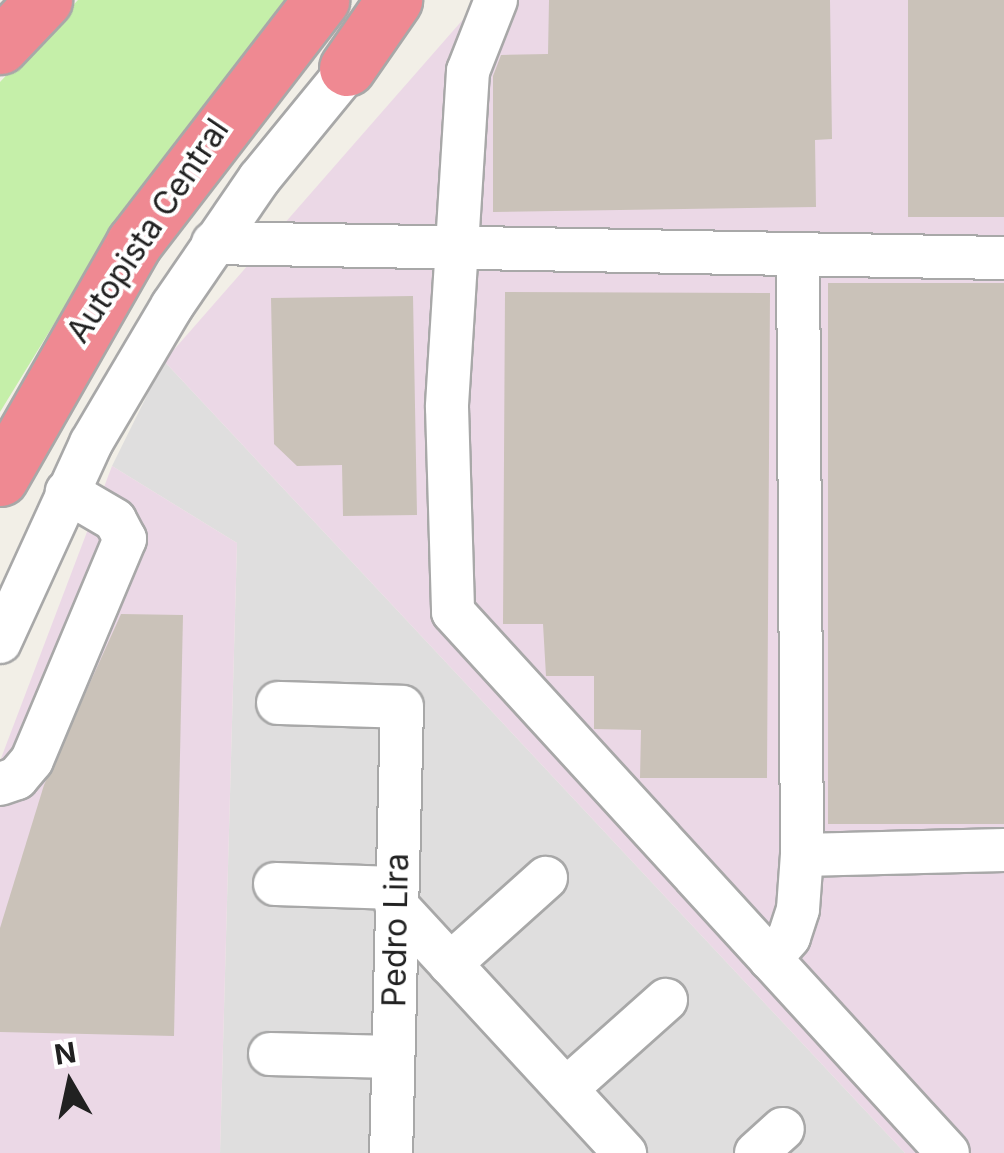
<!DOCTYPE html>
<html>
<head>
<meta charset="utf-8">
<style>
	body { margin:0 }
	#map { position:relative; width:1004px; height:1153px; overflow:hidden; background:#f2efe7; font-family:Inter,sans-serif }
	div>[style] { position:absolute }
	.residential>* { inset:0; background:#dfdede }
	.industrial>* { inset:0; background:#ebd8e6 }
	.grass>* { inset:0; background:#c5efa9 }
	.building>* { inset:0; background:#cac2b9; transform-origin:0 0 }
	.roads { filter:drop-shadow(2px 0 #a8a8a8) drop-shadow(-2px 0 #a8a8a8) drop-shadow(0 2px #a8a8a8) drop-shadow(0 -2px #a8a8a8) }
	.minor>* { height:42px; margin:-21px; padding:0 21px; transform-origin:21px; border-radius:21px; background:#fff }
	.highway>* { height:55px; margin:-27.5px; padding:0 27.5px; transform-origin:27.5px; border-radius:27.5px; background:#ef8992 }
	span { translate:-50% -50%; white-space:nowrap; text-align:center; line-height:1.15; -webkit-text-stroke:8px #fff; paint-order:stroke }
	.street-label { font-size:32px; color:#212121 }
	.north { position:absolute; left:20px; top:1033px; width:100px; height:100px; -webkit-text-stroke:8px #fff; paint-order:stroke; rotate:351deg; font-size:28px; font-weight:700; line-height:40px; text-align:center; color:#212121 }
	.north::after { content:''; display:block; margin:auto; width:35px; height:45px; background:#212121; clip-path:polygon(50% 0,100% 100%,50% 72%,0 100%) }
</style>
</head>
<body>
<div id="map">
	<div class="residential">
		<i style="clip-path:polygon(164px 361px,905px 1153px,220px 1153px,237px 543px,112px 466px)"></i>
	</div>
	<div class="industrial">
		<i style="clip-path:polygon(480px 0,1004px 0,1004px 1153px,905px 1153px,164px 361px)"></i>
		<i style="clip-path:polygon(112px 466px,237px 543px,220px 1153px,0 1153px,0 761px)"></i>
	</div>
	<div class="grass">
		<i style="clip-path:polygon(78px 0,289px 0,114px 226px,0 412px,0 82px)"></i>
	</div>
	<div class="building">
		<i style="clip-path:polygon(549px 0,830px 0,832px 139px,815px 140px,816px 207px,493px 212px,493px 76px,501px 55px,548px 54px)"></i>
		<i style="left:908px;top:0;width:96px;height:217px"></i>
		<i style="left:1004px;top:283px;width:541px;height:176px;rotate:90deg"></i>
		<i style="clip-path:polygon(505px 292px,770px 293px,767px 778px,640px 778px,641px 730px,594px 729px,594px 676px,546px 676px,543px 624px,503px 624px)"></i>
		<i style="clip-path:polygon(413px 296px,417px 515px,343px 516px,342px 465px,297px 466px,274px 444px,271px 298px)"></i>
		<i style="clip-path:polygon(121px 614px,183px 615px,174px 1036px,0 1032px,0 928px,44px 785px)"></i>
	</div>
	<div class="roads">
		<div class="minor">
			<i style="left:496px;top:0;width:76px;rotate:111.5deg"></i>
			<i style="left:468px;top:71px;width:337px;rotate:93.6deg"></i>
			<i style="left:447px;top:407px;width:205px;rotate:88.3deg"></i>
			<i style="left:453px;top:612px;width:733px;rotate:47.54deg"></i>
			<i style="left:213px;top:243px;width:791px;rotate:1.09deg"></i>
			<i style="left:0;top:642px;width:219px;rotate:-65.4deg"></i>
			<i style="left:91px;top:443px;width:159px;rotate:-59.4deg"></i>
			<i style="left:172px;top:306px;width:154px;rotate:-55.6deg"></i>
			<i style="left:259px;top:179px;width:172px;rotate:-50.7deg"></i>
			<i style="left:278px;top:703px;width:124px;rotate:1.8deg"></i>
			<i style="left:402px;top:707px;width:446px;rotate:91.4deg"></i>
			<i style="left:0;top:784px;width:18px;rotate:-19deg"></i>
			<i style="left:17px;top:778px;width:23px;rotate:-50deg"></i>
			<i style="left:32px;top:760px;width:240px;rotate:-67.2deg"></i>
			<i style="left:125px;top:539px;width:21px;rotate:-118deg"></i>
			<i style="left:115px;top:520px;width:56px;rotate:-149.7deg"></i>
			<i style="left:802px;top:855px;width:202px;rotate:-1.4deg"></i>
			<i style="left:275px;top:884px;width:121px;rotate:1.9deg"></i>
			<i style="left:396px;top:905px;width:338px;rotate:47.3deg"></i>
			<i style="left:770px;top:959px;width:29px;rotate:-49deg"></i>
			<i style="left:789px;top:937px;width:29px;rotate:-72deg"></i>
			<i style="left:798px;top:909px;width:54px;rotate:-85.8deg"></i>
			<i style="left:802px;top:855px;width:601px;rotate:-90.38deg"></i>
			<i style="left:450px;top:964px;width:129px;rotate:-41.9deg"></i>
			<i style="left:270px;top:1054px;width:123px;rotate:1.4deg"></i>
			<i style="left:566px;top:1089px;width:134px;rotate:-41.7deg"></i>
			<i style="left:756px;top:1153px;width:36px;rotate:-42deg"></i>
		</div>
		<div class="highway">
			<i style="left:0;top:46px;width:64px;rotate:-46.3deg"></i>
			<i style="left:347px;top:68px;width:83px;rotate:-55.3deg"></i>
			<i style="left:0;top:478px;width:271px;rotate:-60.3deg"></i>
			<i style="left:134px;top:243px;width:307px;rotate:-52.4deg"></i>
		</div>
	</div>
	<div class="street-label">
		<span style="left:148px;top:231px;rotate:-56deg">Autopista Central</span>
		<span style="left:396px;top:930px;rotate:-89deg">Pedro Lira</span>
	</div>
	<div class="north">N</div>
</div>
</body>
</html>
